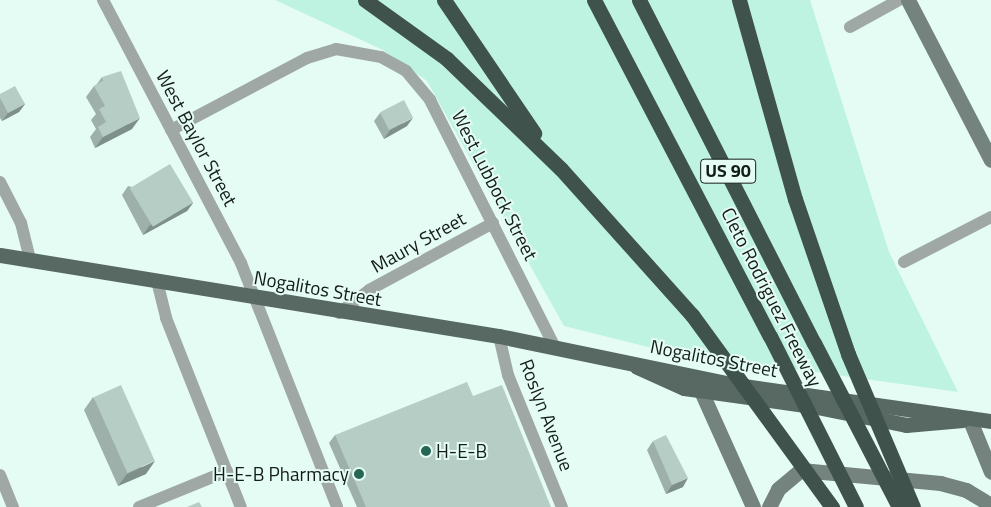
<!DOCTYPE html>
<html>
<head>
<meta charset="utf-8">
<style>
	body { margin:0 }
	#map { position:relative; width:991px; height:507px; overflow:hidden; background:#e5fcf4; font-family:"Titillium Web",sans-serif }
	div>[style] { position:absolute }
	.green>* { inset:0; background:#bff3e1 }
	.street>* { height:12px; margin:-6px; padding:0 6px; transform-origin:6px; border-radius:6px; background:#9fa8a5 }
	.secondary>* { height:15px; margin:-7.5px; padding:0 7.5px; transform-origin:7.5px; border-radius:7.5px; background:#75837e }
	.primary>* { height:15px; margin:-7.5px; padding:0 7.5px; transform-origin:7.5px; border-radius:7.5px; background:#586963 }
	.highway>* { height:15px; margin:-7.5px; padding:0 7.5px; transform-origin:7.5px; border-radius:7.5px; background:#3f524c }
	.highway-bridge>* { height:15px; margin:-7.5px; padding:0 7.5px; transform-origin:7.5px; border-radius:7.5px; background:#3f524c }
	.wall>* { inset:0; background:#9db0a9 }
	.shaded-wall>* { inset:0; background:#7f908a }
	.building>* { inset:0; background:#b6cdc5; transform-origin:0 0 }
	.dots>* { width:14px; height:14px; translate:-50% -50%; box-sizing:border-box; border:2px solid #e5fcf4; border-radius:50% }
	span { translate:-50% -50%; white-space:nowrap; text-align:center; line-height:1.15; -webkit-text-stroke:4px #e5fcf4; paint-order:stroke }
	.shield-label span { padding:1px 4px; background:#e5fcf4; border:1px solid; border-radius:4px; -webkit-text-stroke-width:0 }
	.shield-label { font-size:18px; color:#131c19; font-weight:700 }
	.street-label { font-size:19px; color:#131c19 }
	.poi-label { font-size:19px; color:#131c19 }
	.left { translate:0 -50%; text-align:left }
	.right { translate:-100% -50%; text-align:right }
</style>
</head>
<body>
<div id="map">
	<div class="green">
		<i style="clip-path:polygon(275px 0,810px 0,889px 252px,958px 392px,660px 350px,564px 326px,427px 81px,383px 50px)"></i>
	</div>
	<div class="street">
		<i style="left:103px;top:0;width:297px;rotate:62.3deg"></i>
		<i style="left:241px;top:263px;width:262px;rotate:68.5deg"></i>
		<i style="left:850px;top:27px;width:56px;rotate:-28.9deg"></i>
		<i style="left:171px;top:130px;width:154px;rotate:-27.9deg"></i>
		<i style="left:307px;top:58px;width:30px;rotate:-17deg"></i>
		<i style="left:336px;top:49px;width:46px;rotate:10.1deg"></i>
		<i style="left:381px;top:57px;width:29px;rotate:29deg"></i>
		<i style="left:406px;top:71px;width:38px;rotate:50deg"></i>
		<i style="left:430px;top:100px;width:277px;rotate:63.2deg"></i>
		<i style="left:0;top:182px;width:46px;rotate:62.9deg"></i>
		<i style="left:21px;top:223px;width:38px;rotate:76deg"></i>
		<i style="left:904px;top:262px;width:98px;rotate:-27.3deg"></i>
		<i style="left:157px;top:281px;width:38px;rotate:76deg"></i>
		<i style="left:166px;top:318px;width:203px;rotate:68.4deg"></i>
		<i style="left:339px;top:313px;width:38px;rotate:-37deg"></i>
		<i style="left:369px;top:290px;width:141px;rotate:-28.4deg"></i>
		<i style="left:499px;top:336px;width:40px;rotate:77deg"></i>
		<i style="left:508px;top:375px;width:143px;rotate:67.8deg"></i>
		<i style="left:0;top:475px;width:35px;rotate:68deg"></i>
		<i style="left:139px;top:507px;width:95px;rotate:-22.2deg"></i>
	</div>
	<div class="secondary">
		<i style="left:908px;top:0;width:180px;rotate:62.6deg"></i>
		<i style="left:696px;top:380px;width:139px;rotate:65.8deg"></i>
		<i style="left:969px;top:418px;width:58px;rotate:67.8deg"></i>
		<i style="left:769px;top:507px;width:20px;rotate:-63deg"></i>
		<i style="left:778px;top:489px;width:30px;rotate:-40deg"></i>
		<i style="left:801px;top:470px;width:140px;rotate:5.3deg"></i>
		<i style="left:940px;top:483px;width:27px;rotate:15deg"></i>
		<i style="left:966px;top:490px;width:29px;rotate:31deg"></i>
	</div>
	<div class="primary">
		<i style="left:0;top:255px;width:506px;rotate:9.22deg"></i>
		<i style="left:499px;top:336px;width:236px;rotate:11.7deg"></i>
		<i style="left:730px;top:384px;width:264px;rotate:8.1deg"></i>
		<i style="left:637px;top:367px;width:51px;rotate:24.1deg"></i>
		<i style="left:684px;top:388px;width:129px;rotate:8deg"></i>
		<i style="left:812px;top:406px;width:96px;rotate:11.4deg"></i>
		<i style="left:906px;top:425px;width:57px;rotate:-5deg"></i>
	</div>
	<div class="highway">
		<i style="left:365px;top:0;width:101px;rotate:35.7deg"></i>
		<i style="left:447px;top:59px;width:158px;rotate:44deg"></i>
		<i style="left:561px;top:169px;width:196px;rotate:48.1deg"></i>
		<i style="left:444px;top:0;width:161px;rotate:55.9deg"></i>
		<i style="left:594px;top:0;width:379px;rotate:62.4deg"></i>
		<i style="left:639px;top:0;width:385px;rotate:63deg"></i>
		<i style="left:739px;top:0;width:207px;rotate:74.3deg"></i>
		<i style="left:795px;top:199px;width:164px;rotate:71.1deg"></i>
	</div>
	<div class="highway-bridge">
		<i style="left:692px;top:315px;width:238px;rotate:53.9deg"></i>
		<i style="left:770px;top:336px;width:191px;rotate:63.3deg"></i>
		<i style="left:814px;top:343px;width:185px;rotate:62.6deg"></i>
		<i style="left:848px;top:354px;width:166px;rotate:67deg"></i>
	</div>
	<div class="wall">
		<i style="clip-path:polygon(102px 77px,132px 129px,95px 148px,90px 137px,96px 129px,91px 120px,96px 114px,86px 97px,94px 86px,97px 84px)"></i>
		<i style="clip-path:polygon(0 94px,25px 104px,19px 112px,2px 121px,0 118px)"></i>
		<i style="clip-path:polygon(380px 113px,407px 126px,384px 139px,374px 121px)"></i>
		<i style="clip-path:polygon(128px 186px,193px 203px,187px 211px,143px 235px,122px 195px)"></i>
		<i style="clip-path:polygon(93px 397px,146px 474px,118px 486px,84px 410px)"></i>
		<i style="clip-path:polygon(335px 435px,551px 507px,357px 507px,329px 443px)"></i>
		<i style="clip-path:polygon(653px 441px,683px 487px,666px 494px,647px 450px)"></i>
	</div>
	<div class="shaded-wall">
		<i style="clip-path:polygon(25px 104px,19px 112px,2px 121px,8px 113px)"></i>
		<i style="clip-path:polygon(140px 118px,132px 129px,95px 148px,103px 137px)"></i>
		<i style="clip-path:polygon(413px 118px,407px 126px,384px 139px,390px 130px)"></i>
		<i style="clip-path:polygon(193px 203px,187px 211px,143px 235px,149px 226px)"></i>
		<i style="clip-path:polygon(155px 461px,146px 474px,118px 486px,127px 474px)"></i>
		<i style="clip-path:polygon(688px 478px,683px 487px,666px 494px,672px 485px)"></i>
	</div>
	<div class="building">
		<i style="clip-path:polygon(121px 71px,140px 118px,103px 137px,98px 127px,106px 122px,99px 109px,105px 106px,94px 86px,104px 80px,102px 77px)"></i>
		<i style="clip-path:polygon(15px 86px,25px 104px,8px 113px,0 98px,0 94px)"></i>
		<i style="left:404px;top:100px;width:20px;height:27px;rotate:63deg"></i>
		<i style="left:170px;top:164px;width:45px;height:47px;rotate:59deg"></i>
		<i style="clip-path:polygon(467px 382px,473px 396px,502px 385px,551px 507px,366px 507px,335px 435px)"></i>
		<i style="left:121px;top:385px;width:83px;height:30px;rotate:66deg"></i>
		<i style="clip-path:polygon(666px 435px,688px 478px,672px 485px,653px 441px)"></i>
		<i style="clip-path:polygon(199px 502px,202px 507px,187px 507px)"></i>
	</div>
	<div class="dots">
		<i style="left:426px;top:451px;background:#256654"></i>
		<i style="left:359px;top:474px;background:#256654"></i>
	</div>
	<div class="shield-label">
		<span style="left:728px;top:171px">US 90</span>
	</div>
	<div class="street-label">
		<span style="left:197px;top:138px;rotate:62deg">West Baylor Street</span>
		<span style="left:495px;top:185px;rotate:63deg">West Lubbock Street</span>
		<span style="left:418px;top:242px;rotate:-29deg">Maury Street</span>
		<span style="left:318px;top:288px;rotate:10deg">Nogalitos Street</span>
		<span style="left:772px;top:297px;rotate:63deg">Cleto Rodriguez Freeway</span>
		<span style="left:714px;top:358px;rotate:11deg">Nogalitos Street</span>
		<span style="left:547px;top:415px;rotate:69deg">Roslyn Avenue</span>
	</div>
	<div class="poi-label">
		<span class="left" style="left:436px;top:451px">H-E-B</span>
		<span class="right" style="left:349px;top:474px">H-E-B Pharmacy</span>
	</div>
</div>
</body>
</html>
